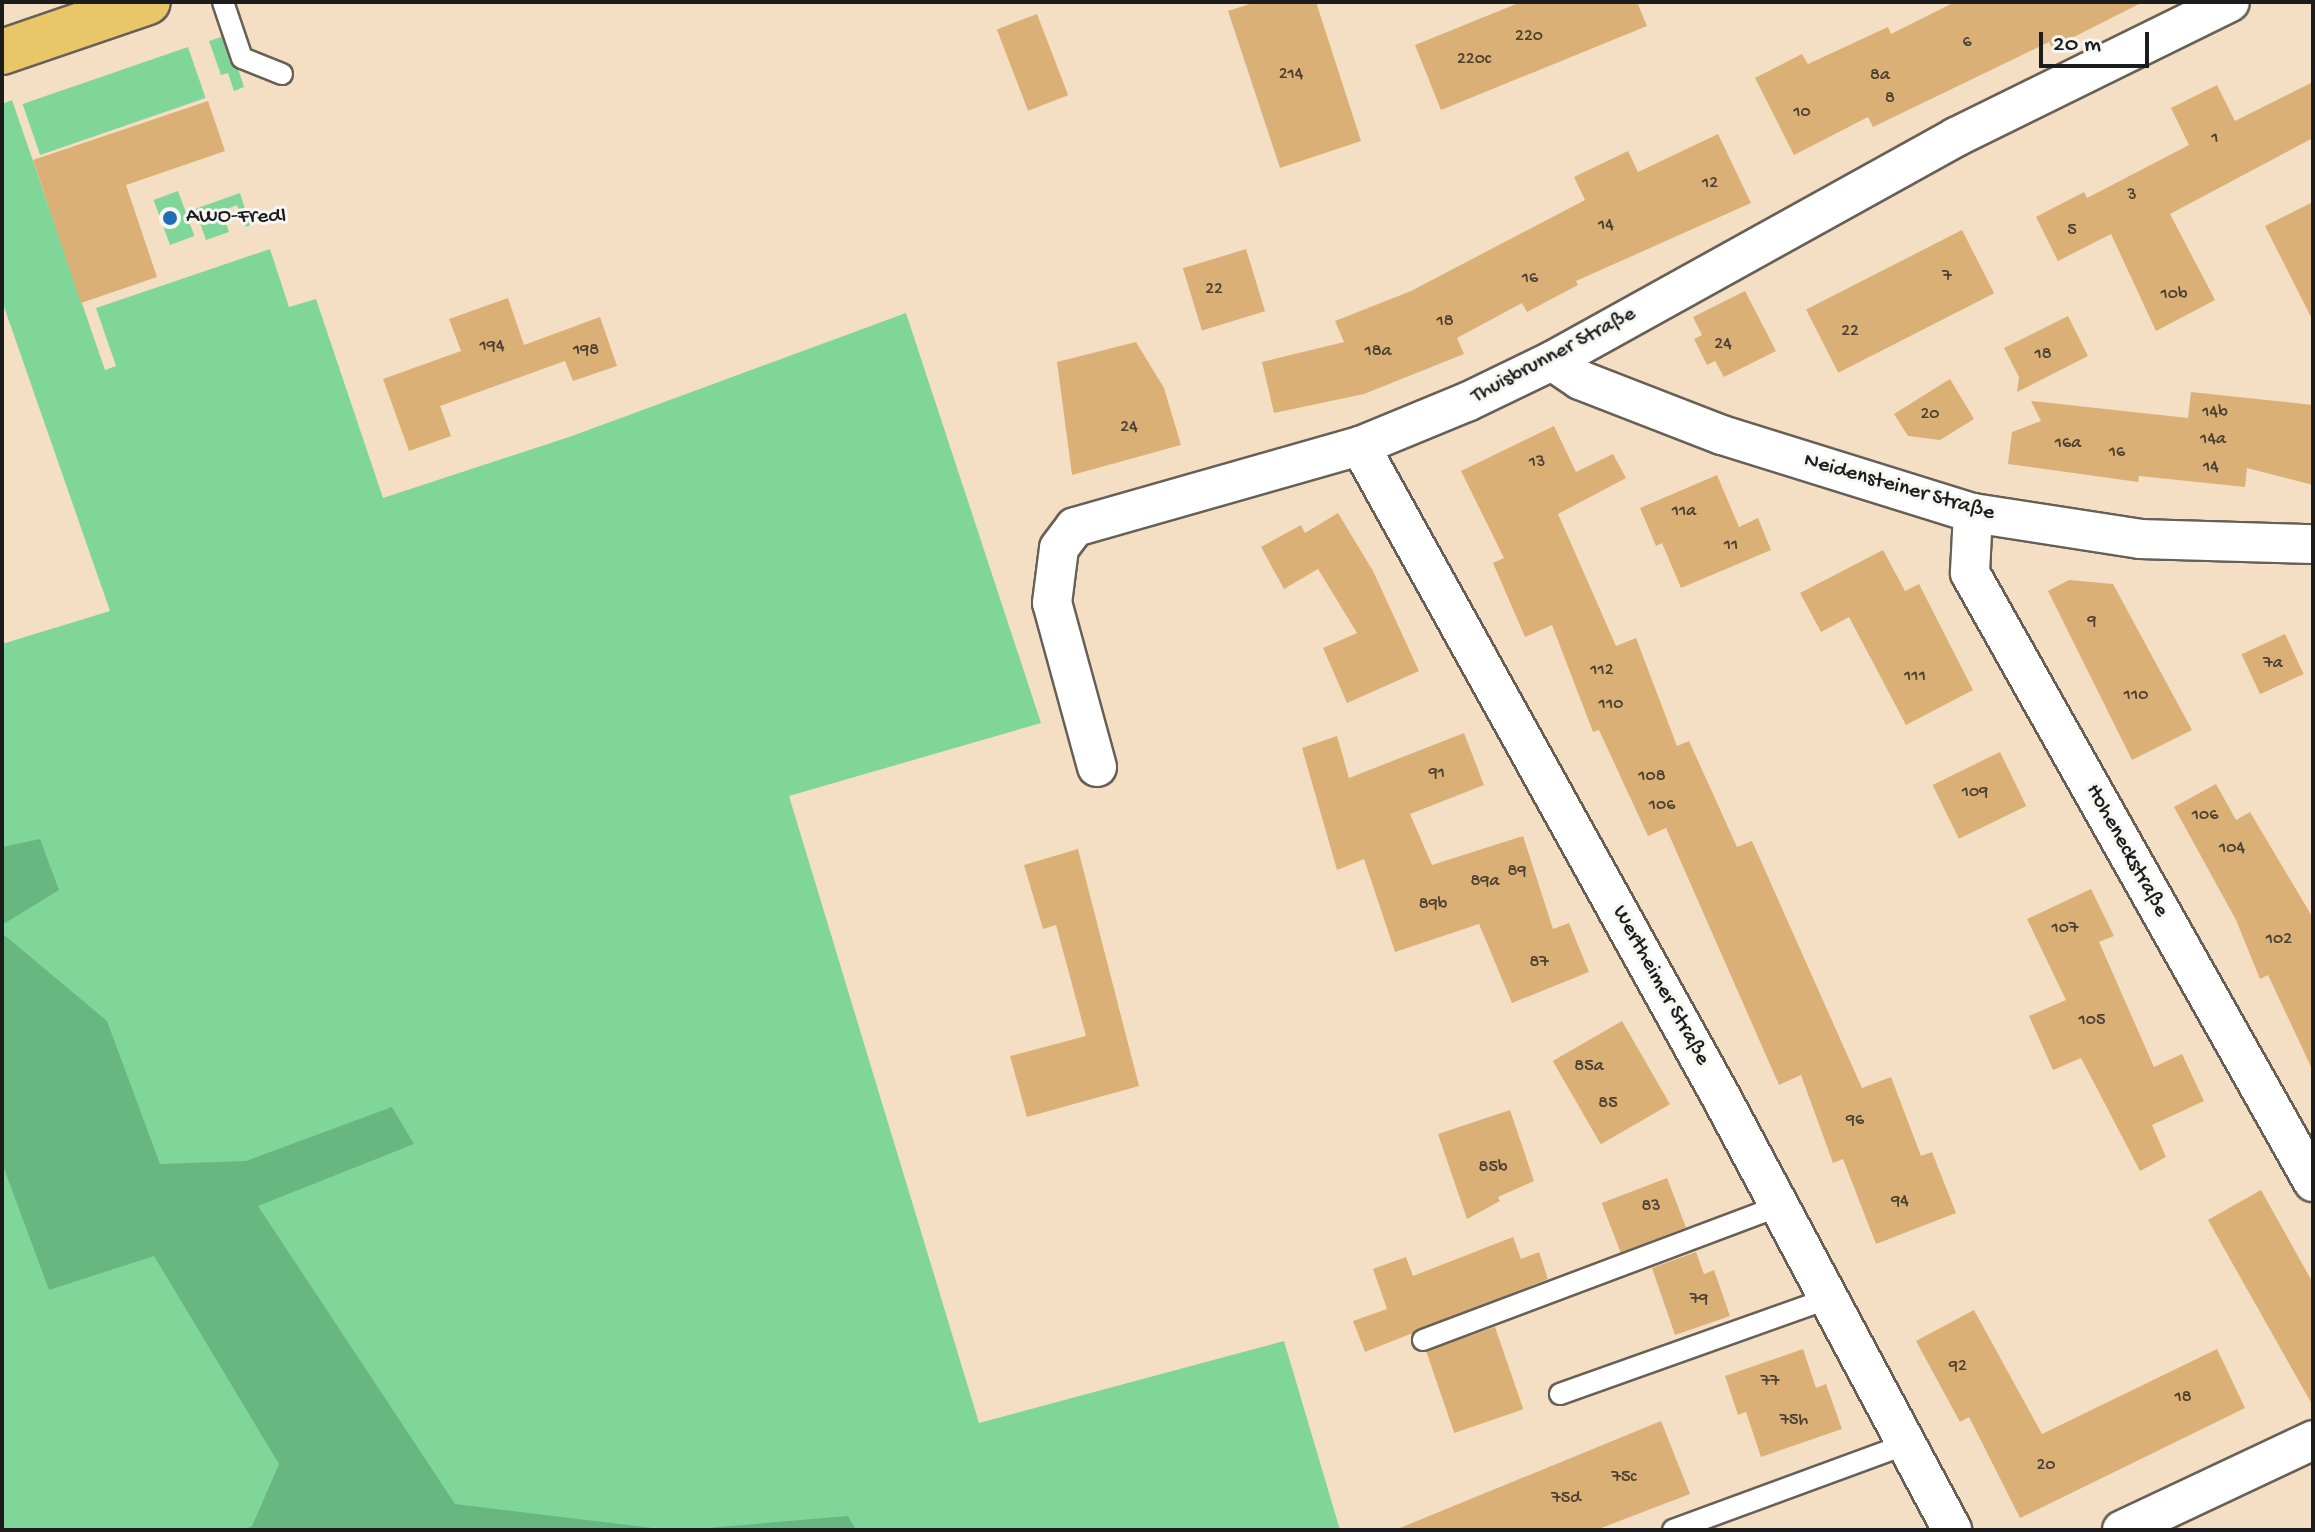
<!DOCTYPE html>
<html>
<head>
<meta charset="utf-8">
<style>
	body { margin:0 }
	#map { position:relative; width:2315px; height:1532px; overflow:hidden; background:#f4dfc5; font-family:"Gochi Hand",sans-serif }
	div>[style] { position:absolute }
	.green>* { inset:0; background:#80d699; transform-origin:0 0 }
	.forest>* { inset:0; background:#68b781 }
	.building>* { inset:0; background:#dbb076; transform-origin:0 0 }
	.roads { filter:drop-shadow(2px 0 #686057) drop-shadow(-2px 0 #686057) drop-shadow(0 2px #686057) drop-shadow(0 -2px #686057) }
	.service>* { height:20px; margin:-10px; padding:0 10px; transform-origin:10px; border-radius:10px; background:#fff }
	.minor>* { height:38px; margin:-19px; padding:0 19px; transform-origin:19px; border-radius:19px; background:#fff }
	.primary>* { height:44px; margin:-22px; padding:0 22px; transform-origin:22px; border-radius:22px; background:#e9c769 }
	.dots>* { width:22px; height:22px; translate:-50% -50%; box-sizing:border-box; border:4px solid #f6f6f2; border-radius:50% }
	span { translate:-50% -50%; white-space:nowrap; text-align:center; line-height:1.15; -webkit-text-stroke:6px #f6f6f2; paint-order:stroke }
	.number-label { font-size:18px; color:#4c4132 }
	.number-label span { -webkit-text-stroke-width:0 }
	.poi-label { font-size:22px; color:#1c1c1c }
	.left { translate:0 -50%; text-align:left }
	.street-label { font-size:22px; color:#1c1c1c }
	.frame { position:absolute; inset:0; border:4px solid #1c1c1c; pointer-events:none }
	.scale { position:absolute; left:2039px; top:32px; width:110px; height:36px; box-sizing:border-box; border:4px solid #1c1c1c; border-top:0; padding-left:10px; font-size:24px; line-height:28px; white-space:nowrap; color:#1c1c1c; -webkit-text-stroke:6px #f6f6f2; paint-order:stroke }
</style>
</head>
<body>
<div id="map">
	<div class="green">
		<i style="clip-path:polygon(227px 35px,244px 87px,234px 91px,228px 73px,221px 75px,209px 41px)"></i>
		<i style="left:188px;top:47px;width:54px;height:175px;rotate:71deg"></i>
		<i style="clip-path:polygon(12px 100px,105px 370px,116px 366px,96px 308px,270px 249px,289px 307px,316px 299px,383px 498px,572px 436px,906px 313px,1041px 723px,789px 796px,979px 1423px,1284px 1341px,1340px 1530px,2px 1530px,2px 644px,110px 611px,2px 301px,2px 104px)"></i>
		<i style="left:178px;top:191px;width:48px;height:26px;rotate:70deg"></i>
		<i style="clip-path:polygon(240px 193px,250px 225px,246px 227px,237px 205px,222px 211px,229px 232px,206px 240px,195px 209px)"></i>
	</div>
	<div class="forest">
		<i style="clip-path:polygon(40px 839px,59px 890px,2px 925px,2px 847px)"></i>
		<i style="clip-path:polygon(2px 933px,107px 1021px,160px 1164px,246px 1161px,392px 1107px,414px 1144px,258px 1206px,455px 1504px,669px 1530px,243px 1530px,252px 1526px,279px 1464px,154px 1256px,49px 1290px,2px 1163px)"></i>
		<i style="clip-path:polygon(848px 1516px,856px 1530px,684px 1530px)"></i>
	</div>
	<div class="building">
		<i style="clip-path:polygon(1256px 2px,1316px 2px,1361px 141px,1280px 168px,1228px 11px)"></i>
		<i style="clip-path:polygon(1521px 2px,1637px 2px,1647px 26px,1441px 110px,1415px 45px)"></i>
		<i style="clip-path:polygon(1955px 2px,2143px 2px,2052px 48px,2049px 42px,1873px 127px,1868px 117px,1794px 155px,1755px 78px,1802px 54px,1808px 64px,1888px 27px,1891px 34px)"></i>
		<i style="left:1037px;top:14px;width:87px;height:43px;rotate:69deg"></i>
		<i style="clip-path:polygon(2313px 82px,2313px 138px,2170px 214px,2215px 300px,2156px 331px,2111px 234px,2058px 261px,2036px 217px,2084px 192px,2087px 198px,2189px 145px,2171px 108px,2217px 85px,2235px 121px)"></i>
		<i style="clip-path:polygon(208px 101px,225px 151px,126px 185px,157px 277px,81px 303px,33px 160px)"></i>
		<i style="clip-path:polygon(1718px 134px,1751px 203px,1576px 281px,1578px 285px,1527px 312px,1522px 303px,1457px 338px,1464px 354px,1364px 394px,1274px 413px,1262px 362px,1344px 342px,1335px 321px,1411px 291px,1585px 200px,1574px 177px,1628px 151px,1638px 172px)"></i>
		<i style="clip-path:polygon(2313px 202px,2313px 321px,2265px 226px)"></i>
		<i style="left:1962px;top:230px;width:71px;height:175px;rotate:63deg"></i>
		<i style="left:1246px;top:249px;width:65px;height:66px;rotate:73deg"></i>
		<i style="clip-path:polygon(1745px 291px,1776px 351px,1724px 377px,1715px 361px,1707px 365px,1694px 339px,1702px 335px,1693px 317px)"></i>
		<i style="clip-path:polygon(508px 298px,524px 345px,600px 317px,617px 366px,573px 381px,565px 361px,440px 406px,451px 436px,409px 451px,383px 379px,461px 351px,449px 319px)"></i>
		<i style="clip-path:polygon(2068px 316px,2088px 356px,2017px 392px,2019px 377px,2004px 348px)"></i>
		<i style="clip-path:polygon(1136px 342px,1164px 388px,1181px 445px,1072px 475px,1057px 362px)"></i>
		<i style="clip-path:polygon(1950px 379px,1974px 419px,1940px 440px,1908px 436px,1894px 414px)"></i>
		<i style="clip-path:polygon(2191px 392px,2313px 405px,2313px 485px,2247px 468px,2245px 487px,2139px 476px,2138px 482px,2008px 464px,2012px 432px,2041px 421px,2031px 401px,2188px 418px)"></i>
		<i style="clip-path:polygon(1554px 426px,1576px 472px,1613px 454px,1626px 478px,1558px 514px,1616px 646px,1636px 638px,1677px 746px,1689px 741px,1737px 847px,1752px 841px,1862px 1088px,1891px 1077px,1921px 1156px,1932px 1152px,1956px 1213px,1876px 1244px,1843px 1159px,1833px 1163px,1801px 1075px,1779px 1085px,1666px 828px,1648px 836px,1599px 730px,1593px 732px,1552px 625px,1525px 637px,1493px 563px,1504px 558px,1461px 471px)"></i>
		<i style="clip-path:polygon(1717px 475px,1739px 527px,1758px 518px,1771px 550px,1681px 588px,1662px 543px,1656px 546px,1640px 508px)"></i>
		<i style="clip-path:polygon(1338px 513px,1373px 571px,1419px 671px,1347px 703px,1323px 648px,1357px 633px,1318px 569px,1284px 589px,1261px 547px,1301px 525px,1305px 533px)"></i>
		<i style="clip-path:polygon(1883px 550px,1905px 591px,1919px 584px,1973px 690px,1906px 725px,1849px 617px,1821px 632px,1800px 593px)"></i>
		<i style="clip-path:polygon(2069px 580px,2113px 584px,2192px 730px,2132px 760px,2048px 591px)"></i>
		<i style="left:2285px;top:634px;width:44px;height:48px;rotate:65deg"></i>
		<i style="clip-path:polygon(1464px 733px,1484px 785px,1410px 814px,1432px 865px,1523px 836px,1553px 929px,1569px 923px,1589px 972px,1512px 1003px,1479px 924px,1395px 952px,1364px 859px,1337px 870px,1302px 748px,1337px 736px,1349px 778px)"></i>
		<i style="left:2000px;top:752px;width:60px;height:75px;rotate:64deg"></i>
		<i style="clip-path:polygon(2216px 784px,2236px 820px,2250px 812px,2313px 918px,2313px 1071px,2268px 975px,2260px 979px,2236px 920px,2174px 807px)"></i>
		<i style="clip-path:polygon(1078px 849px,1139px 1086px,1027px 1117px,1010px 1056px,1086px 1036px,1056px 925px,1043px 929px,1024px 865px)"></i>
		<i style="clip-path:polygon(2091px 889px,2114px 936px,2099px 942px,2154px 1067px,2182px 1054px,2204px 1101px,2152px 1125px,2166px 1157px,2140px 1171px,2081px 1058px,2053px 1070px,2029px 1016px,2066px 1000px,2027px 919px)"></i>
		<i style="left:1622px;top:1021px;width:96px;height:80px;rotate:60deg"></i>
		<i style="clip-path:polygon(1510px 1110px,1534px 1181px,1498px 1197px,1500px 1201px,1467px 1219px,1438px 1134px)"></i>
		<i style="left:1667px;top:1178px;width:53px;height:70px;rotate:69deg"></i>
		<i style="clip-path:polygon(2261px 1190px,2313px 1283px,2313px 1406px,2208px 1220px)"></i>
		<i style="clip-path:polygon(1513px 1237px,1521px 1259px,1539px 1252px,1548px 1279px,1365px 1352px,1353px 1321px,1387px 1309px,1373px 1269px,1406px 1257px,1413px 1276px)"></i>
		<i style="clip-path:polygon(1696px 1252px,1704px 1274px,1714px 1270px,1730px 1316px,1675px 1335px,1652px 1268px)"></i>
		<i style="clip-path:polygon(1974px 1310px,2042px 1434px,2217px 1349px,2245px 1408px,2020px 1518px,1969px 1417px,1960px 1422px,1916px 1341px)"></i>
		<i style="left:1495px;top:1327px;width:87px;height:73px;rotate:71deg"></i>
		<i style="clip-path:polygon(1803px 1349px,1816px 1388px,1826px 1384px,1842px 1429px,1761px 1457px,1746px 1412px,1738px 1415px,1725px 1376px)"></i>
		<i style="clip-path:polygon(1661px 1421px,1690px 1494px,1596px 1530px,1395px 1530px)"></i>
	</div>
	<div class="roads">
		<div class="service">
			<i style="left:223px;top:2px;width:59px;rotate:71.3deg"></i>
			<i style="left:242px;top:58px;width:43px;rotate:21.8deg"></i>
			<i style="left:1423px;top:1340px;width:381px;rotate:-20.6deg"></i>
			<i style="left:1560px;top:1394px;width:286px;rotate:-19.6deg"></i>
			<i style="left:1673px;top:1530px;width:249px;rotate:-20.2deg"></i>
		</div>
		<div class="minor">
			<i style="left:1552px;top:361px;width:34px;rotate:34deg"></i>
			<i style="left:1580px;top:380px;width:152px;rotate:21.2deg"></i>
			<i style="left:1722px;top:435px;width:263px;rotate:17.3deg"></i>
			<i style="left:1973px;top:513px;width:169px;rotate:8.8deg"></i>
			<i style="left:2140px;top:539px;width:173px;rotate:1.7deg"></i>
			<i style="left:1360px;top:446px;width:742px;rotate:60.98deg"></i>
			<i style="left:1720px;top:1095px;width:493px;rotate:61.9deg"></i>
			<i style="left:1973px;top:513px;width:60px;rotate:92.9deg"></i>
			<i style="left:1970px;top:573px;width:699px;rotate:60.61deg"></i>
			<i style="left:1097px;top:767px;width:170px;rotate:-105.3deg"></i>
			<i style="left:1052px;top:603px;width:55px;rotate:-82.7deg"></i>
			<i style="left:1059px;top:548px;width:26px;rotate:-53deg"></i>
			<i style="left:1075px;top:527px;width:296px;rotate:-15.9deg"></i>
			<i style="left:1360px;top:446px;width:116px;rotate:-22.4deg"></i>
			<i style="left:1467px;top:402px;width:94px;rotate:-25.8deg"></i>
			<i style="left:1552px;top:361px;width:462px;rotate:-29deg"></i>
			<i style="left:1956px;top:137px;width:305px;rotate:-26.2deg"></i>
			<i style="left:2122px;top:1530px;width:211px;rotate:-25.2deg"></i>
		</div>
		<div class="primary">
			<i style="left:2px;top:52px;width:154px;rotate:-18.9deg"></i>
		</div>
	</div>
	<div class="dots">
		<i style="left:170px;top:218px;background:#1f6fb2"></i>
	</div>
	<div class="number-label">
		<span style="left:1529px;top:37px">220</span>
		<span style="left:1967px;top:43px">6</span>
		<span style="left:1474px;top:60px">220c</span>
		<span style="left:1291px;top:75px">214</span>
		<span style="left:1880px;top:76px">8a</span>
		<span style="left:1890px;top:99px">8</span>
		<span style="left:1802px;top:113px">10</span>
		<span style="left:2215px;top:139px">1</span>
		<span style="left:1710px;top:184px">12</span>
		<span style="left:2132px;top:196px">3</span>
		<span style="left:1606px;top:226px">14</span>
		<span style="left:2072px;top:231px">5</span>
		<span style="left:1947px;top:277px">7</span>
		<span style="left:1530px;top:279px">16</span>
		<span style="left:1214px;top:290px">22</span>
		<span style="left:2174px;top:295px">10b</span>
		<span style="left:1445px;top:322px">18</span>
		<span style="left:1850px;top:332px">22</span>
		<span style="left:1723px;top:345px">24</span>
		<span style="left:492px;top:347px">194</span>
		<span style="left:586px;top:351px">198</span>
		<span style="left:1378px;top:352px">18a</span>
		<span style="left:2043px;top:355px">18</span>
		<span style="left:2215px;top:413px">14b</span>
		<span style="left:1930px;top:415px">20</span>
		<span style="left:1129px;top:428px">24</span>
		<span style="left:2213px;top:440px">14a</span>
		<span style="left:2068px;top:444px">16a</span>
		<span style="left:2117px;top:453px">16</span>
		<span style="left:1537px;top:463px">13</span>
		<span style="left:2211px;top:468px">14</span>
		<span style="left:1684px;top:512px">11a</span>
		<span style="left:1731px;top:546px">11</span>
		<span style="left:2092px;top:622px">9</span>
		<span style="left:2273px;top:664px">7a</span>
		<span style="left:1602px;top:671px">112</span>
		<span style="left:1915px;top:677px">111</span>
		<span style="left:2136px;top:696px">110</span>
		<span style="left:1611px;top:705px">110</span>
		<span style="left:1437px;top:774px">91</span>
		<span style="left:1652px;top:777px">108</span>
		<span style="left:1975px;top:793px">109</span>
		<span style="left:1662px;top:806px">106</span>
		<span style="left:2205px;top:816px">106</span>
		<span style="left:2232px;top:849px">104</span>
		<span style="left:1517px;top:872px">89</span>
		<span style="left:1485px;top:882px">89a</span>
		<span style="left:1433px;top:905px">89b</span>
		<span style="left:2065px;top:929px">107</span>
		<span style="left:2279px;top:940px">102</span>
		<span style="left:1539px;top:963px">87</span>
		<span style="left:2092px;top:1021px">105</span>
		<span style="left:1589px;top:1067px">85a</span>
		<span style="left:1608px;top:1104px">85</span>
		<span style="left:1855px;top:1121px">96</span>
		<span style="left:1493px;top:1168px">85b</span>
		<span style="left:1900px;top:1202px">94</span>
		<span style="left:1651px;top:1207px">83</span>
		<span style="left:1699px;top:1300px">79</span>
		<span style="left:1958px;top:1367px">92</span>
		<span style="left:1770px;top:1382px">77</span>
		<span style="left:2183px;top:1398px">18</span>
		<span style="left:1794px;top:1421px">75h</span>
		<span style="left:2046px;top:1466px">20</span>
		<span style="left:1624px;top:1478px">75c</span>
		<span style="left:1566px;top:1499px">75d</span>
	</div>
	<div class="poi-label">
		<span class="left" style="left:186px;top:218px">AWO-Fredl</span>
	</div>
	<div class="street-label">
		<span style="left:1554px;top:356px;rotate:-28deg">Thuisbrunner Straße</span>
		<span style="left:1899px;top:488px;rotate:16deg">Neidensteiner Straße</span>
		<span style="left:2126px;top:851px;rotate:61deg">Hoheneckstraße</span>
		<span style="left:1660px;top:986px;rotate:61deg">Wertheimer Straße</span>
	</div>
	<div class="frame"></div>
	<div class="scale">20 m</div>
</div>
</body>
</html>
